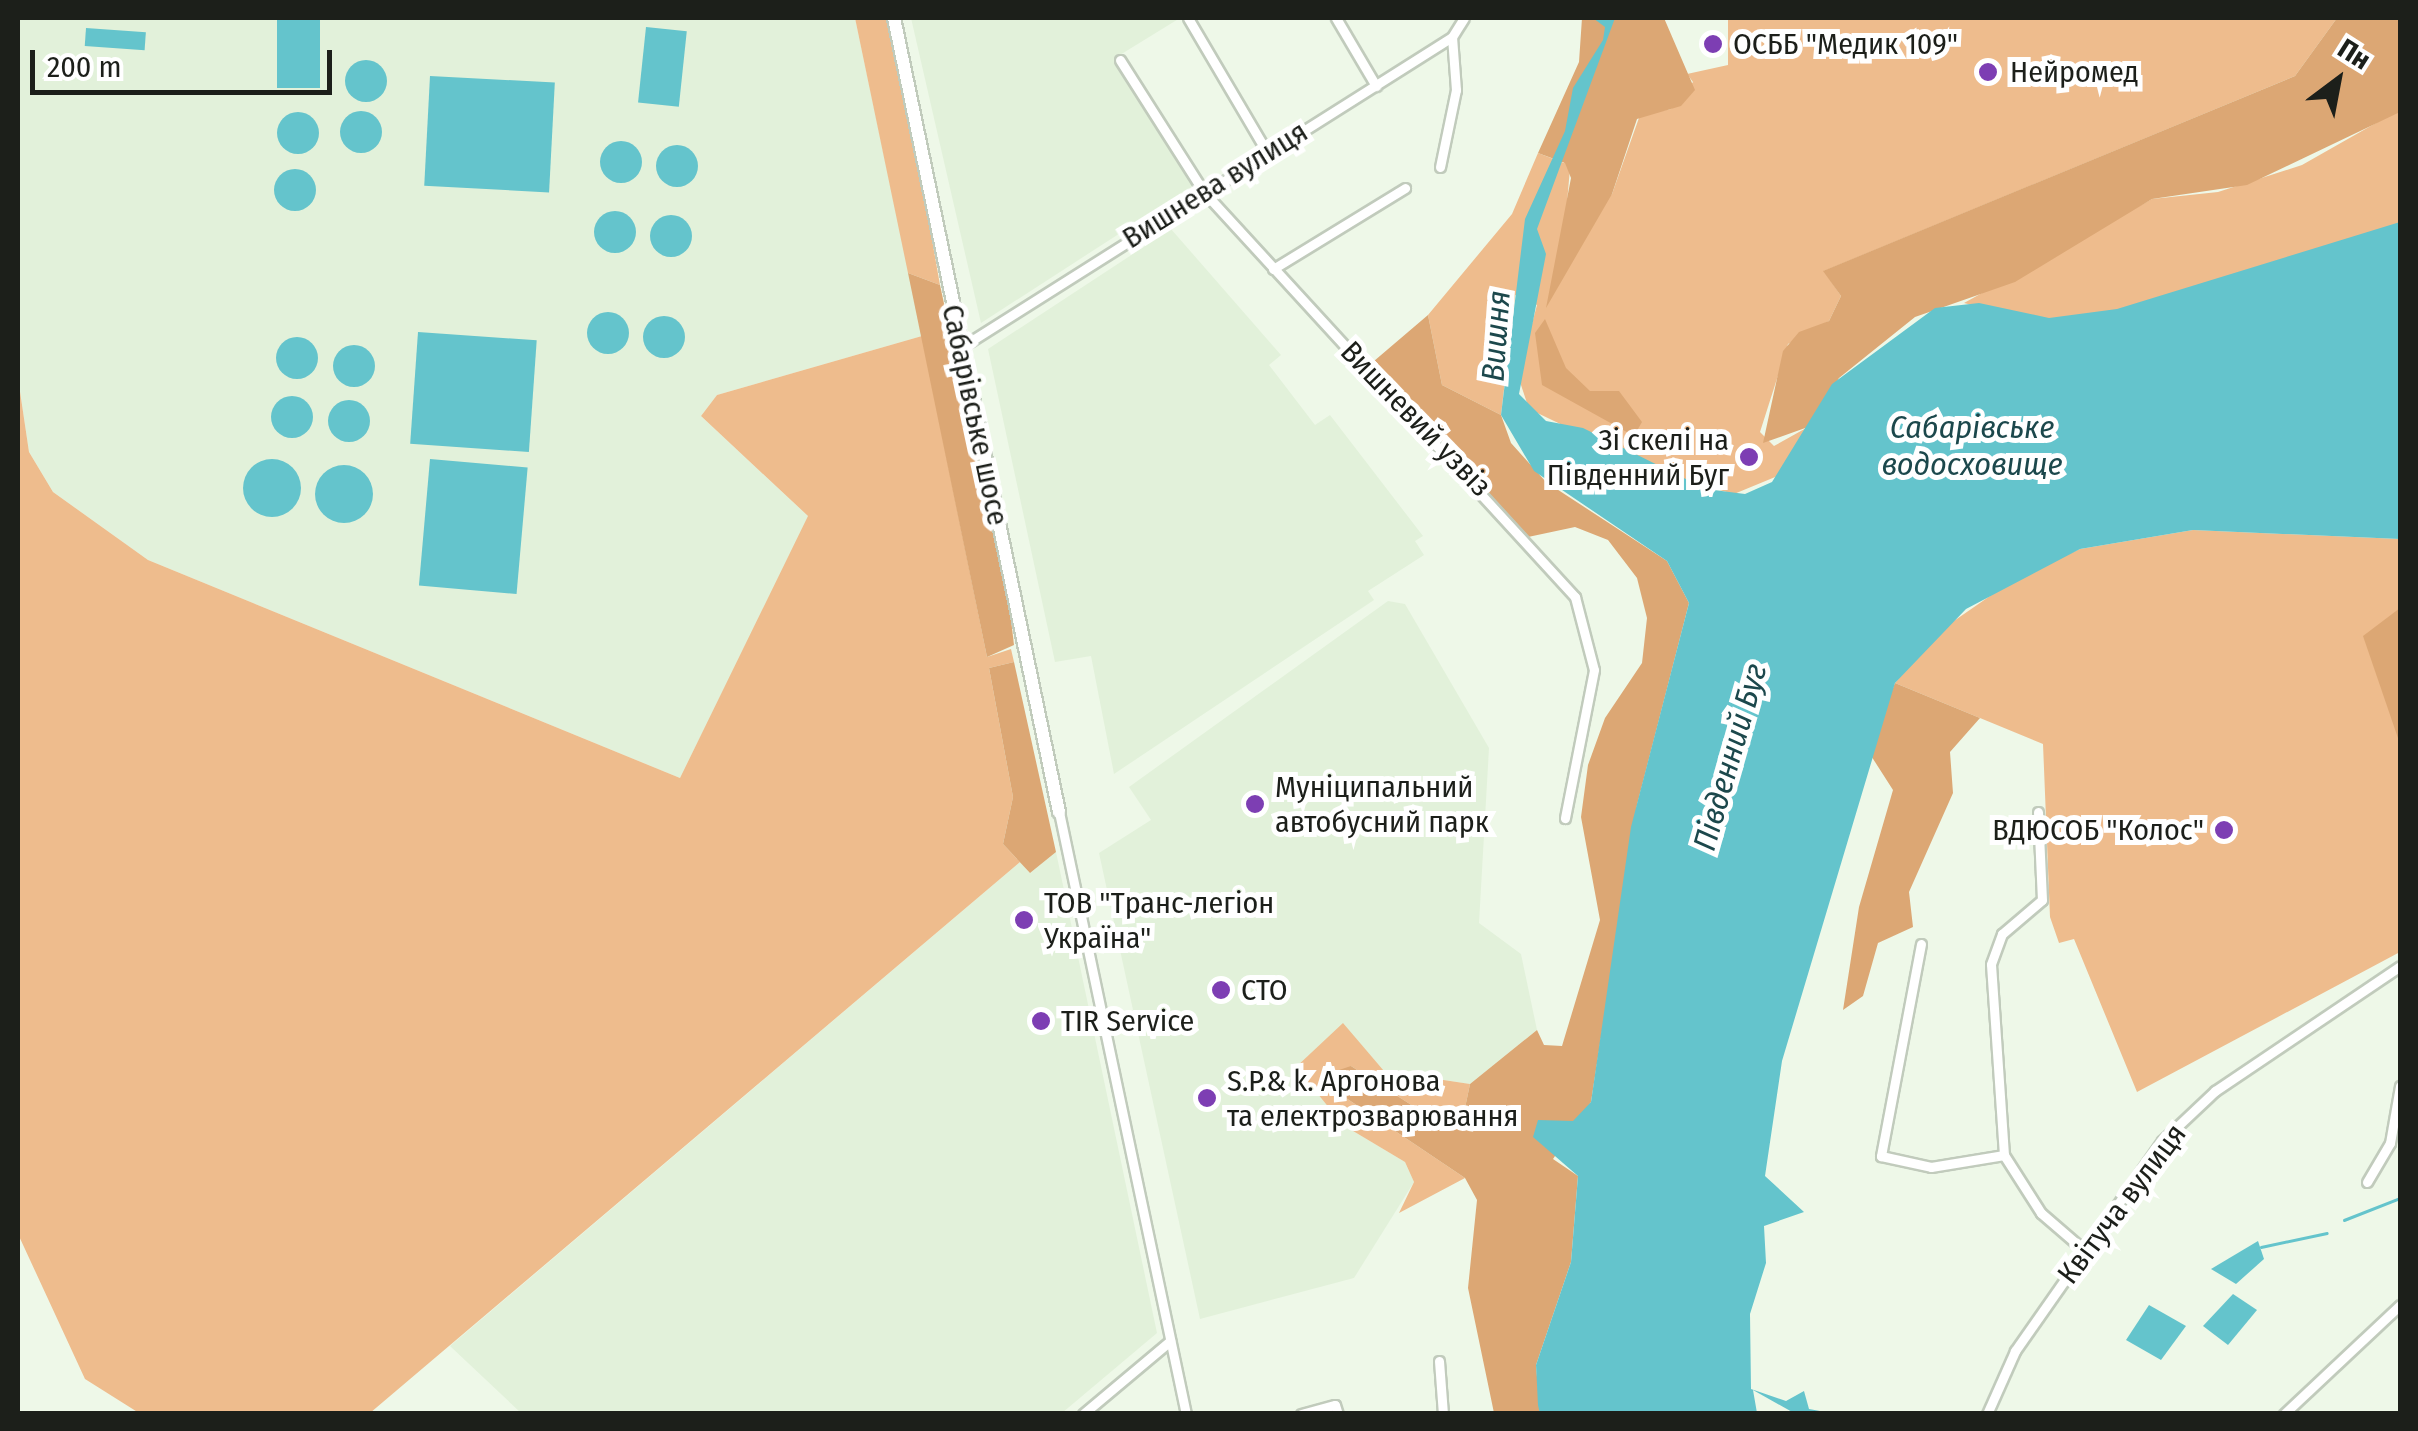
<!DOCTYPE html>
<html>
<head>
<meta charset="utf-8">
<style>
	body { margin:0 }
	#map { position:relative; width:2418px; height:1431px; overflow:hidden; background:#eef8e8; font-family:"Fira Sans Condensed",sans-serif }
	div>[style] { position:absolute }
	.built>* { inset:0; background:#e2f1da }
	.green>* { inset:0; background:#eebc8d }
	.forest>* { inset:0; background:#dca774 }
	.water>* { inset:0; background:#64c4cc; transform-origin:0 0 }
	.round { border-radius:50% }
	.stream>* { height:2.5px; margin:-1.25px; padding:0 1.25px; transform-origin:1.25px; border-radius:1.25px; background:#64c4cc }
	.roads { filter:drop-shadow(2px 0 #c1cbbc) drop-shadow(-2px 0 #c1cbbc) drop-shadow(0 2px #c1cbbc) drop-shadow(0 -2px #c1cbbc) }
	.street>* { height:9px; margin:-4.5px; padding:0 4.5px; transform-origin:4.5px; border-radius:4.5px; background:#fff }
	.secondary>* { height:12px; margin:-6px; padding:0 6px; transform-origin:6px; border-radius:6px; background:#fff }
	.dots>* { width:28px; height:28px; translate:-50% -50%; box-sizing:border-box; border:5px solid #fff; border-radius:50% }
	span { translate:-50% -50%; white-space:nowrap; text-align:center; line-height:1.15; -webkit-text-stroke:10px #fff; paint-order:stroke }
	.poi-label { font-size:30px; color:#1c1f1a }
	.left { translate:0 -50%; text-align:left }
	.right { translate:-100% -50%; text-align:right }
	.street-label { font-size:30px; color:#1c1f1a }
	.water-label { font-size:32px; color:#1c484c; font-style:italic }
	.frame { position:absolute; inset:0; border:20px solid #1c1f1a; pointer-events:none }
	.north { position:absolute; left:2288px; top:30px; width:100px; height:100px; -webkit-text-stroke:8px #fff; paint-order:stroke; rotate:32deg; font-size:28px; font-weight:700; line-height:40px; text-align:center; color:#1c1f1a }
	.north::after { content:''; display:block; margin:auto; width:35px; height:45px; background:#1c1f1a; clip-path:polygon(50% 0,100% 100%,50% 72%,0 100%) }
	.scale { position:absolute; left:30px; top:50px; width:302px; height:45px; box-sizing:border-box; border:5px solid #1c1f1a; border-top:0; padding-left:12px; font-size:30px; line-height:35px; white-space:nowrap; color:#1c1f1a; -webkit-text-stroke:8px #fff; paint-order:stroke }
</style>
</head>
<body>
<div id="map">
	<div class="built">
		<i style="clip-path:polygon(18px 18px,855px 18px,922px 336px,717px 395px,701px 416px,809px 517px,680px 778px,148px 560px,53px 492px,29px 452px,18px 378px)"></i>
		<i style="clip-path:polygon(911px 18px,1180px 18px,1115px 58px,1193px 186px,981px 323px)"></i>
		<i style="clip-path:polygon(1171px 229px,1281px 355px,1269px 365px,1315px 425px,1330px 415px,1423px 536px,1415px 541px,1424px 555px,1368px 591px,1374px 600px,1114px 774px,1091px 656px,1055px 662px,988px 349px)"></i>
		<i style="clip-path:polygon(1388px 601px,1405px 604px,1489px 748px,1479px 923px,1521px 954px,1537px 1030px,1470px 1084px,1384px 1071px,1343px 1024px,1297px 1066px,1343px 1125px,1405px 1162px,1414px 1182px,1354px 1278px,1200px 1319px,1099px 853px,1151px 820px,1129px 787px)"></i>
		<i style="clip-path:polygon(1056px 852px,1157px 1333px,1062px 1413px,521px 1413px,450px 1346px,1020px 862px,1030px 873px)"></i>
	</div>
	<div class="green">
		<i style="clip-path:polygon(855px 18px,893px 18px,940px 285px,908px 273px)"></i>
		<i style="clip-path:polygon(1728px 18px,2337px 18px,2295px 76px,1824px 271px,1841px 296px,1829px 321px,1788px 344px,1760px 432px,1774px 446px,1808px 427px,1780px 475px,1734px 494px,1669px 476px,1529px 409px,1518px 376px,1537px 305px,1515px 295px,1501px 415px,1442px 385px,1428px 315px,1512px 214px,1538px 153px,1564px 163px,1573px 135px,1564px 236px,1612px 194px,1640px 115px,1671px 109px,1693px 82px,1687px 74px,1728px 65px)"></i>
		<i style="clip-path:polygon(2400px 89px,2400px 258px,2097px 337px,1964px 303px,2152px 199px,2218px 192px,2302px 165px,2376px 123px)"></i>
		<i style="clip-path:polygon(922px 336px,987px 657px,1011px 649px,1014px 662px,989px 668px,1013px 797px,1003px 844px,1020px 862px,370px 1413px,139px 1413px,85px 1379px,18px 1234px,18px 378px,29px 452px,53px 492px,148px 560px,680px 778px,808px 516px,701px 416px,717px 395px)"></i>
		<i style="clip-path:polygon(2193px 530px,2400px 539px,2400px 952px,2137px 1092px,2074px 939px,2059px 943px,2050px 917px,2043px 744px,1895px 683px,1938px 632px,2016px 578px,2080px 549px)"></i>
		<i style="clip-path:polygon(1343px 1023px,1384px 1071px,1470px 1084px,1462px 1122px,1447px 1128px,1351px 1066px,1346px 1098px,1465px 1178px,1399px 1213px,1414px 1182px,1405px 1162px,1343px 1125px,1296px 1067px)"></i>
	</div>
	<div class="forest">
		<i style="clip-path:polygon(1582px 18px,1664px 18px,1695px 90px,1681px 106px,1637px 119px,1612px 194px,1546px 308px,1571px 178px,1565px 163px,1538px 153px,1579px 62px)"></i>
		<i style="clip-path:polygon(2337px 18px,2400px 18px,2400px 112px,2247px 185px,2152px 199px,2015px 282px,1915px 317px,1839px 378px,1808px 427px,1763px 443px,1783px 351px,1799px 332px,1829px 321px,1841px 296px,1823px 271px,2295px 76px)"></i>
		<i style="clip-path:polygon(908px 273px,940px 285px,1010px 611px,1014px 645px,987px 657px)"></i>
		<i style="clip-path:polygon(1428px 315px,1442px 385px,1501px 415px,1511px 443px,1546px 482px,1667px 561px,1689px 603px,1637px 805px,1591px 1102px,1553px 1159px,1578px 1176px,1571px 1262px,1536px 1365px,1540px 1413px,1494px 1413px,1468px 1288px,1477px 1200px,1465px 1178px,1346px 1098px,1330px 1073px,1351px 1066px,1447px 1128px,1462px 1122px,1470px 1084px,1537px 1030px,1544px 1045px,1562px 1046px,1600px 920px,1581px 817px,1588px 765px,1605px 718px,1642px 663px,1647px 618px,1637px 578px,1608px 540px,1575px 527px,1528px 537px,1367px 367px)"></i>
		<i style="clip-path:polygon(1545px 319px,1566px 368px,1590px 391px,1619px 391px,1642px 422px,1634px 436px,1542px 385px,1535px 333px)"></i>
		<i style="clip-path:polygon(2400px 608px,2400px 744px,2363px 636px)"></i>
		<i style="clip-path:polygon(1014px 662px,1056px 852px,1030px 873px,1003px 844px,1013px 797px,989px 668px)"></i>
		<i style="clip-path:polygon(1895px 683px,1980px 718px,1950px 752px,1953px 793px,1909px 892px,1913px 927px,1878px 943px,1863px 996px,1843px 1010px,1859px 907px,1893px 790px,1868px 751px)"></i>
	</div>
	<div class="water">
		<i style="left:277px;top:18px;width:43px;height:70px"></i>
		<i style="clip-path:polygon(1593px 18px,1615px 18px,1537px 229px,1546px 254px,1519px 394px,1546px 421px,1583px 428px,1706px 489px,1745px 494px,1772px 482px,1832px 384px,1935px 308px,1979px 303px,2049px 318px,2117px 309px,2400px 222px,2400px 539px,2193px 530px,2080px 549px,1966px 609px,1895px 683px,1782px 1061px,1765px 1176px,1804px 1212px,1764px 1226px,1766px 1263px,1750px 1314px,1751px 1389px,1786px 1401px,1804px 1391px,1809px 1409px,1831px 1413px,1794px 1413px,1753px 1390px,1757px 1413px,1540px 1414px,1538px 1405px,1536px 1365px,1571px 1262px,1578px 1176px,1533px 1137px,1538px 1120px,1573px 1121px,1591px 1102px,1631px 827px,1689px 603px,1667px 561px,1534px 471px,1501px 415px,1525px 219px,1565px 131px,1573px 88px,1603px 40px,1605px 27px)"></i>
		<i style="left:646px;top:27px;width:41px;height:76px;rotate:6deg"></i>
		<i style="left:86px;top:28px;width:60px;height:18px;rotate:4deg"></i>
		<i class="round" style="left:345px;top:60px;width:42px;height:42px"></i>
		<i style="left:430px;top:76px;width:125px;height:110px;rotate:3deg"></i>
		<i class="round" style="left:340px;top:111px;width:42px;height:42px"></i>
		<i class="round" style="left:277px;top:112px;width:42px;height:42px"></i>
		<i class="round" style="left:600px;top:141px;width:42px;height:42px"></i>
		<i class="round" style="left:656px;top:145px;width:42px;height:42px"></i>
		<i class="round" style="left:274px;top:169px;width:42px;height:42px"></i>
		<i class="round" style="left:594px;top:211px;width:42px;height:42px"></i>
		<i class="round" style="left:650px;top:215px;width:42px;height:42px"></i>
		<i class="round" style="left:587px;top:312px;width:42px;height:42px"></i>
		<i class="round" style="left:643px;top:316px;width:42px;height:42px"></i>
		<i style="left:418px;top:332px;width:119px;height:112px;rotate:4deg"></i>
		<i class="round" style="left:276px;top:337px;width:42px;height:42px"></i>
		<i class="round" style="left:333px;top:345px;width:42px;height:42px"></i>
		<i class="round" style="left:271px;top:396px;width:42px;height:42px"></i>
		<i class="round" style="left:328px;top:400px;width:42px;height:42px"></i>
		<i style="left:430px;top:459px;width:98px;height:127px;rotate:5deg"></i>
		<i class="round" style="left:243px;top:459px;width:58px;height:58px"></i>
		<i class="round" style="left:315px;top:465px;width:58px;height:58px"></i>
		<i style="clip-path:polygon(2258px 1241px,2264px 1259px,2236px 1284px,2211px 1269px)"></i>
		<i style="clip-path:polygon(2233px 1294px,2257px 1310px,2228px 1345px,2203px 1326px)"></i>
		<i style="clip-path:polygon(2149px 1305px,2186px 1326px,2161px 1360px,2126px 1340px)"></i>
	</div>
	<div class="stream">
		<i style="left:2344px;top:1220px;width:60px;rotate:-21.4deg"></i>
		<i style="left:2261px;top:1247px;width:67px;rotate:-12deg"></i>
	</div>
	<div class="roads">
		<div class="street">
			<i style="left:1188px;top:18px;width:156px;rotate:59.5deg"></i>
			<i style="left:1336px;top:18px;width:79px;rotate:59.5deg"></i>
			<i style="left:1120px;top:60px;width:155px;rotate:57.6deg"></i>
			<i style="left:1203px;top:191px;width:551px;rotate:47.5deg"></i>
			<i style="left:1575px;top:597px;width:75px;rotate:75.4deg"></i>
			<i style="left:1594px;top:670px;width:151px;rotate:101.1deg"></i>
			<i style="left:1440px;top:167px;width:79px;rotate:-78.3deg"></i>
			<i style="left:1456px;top:90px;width:53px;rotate:-94.3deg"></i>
			<i style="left:1273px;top:269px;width:155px;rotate:-31.5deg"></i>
			<i style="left:960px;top:348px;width:582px;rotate:-32.3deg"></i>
			<i style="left:1452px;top:37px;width:22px;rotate:-58deg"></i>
			<i style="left:1059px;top:812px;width:615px;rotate:78.09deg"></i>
			<i style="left:1921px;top:944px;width:216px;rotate:100.7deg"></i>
			<i style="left:1881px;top:1156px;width:51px;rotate:12.4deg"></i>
			<i style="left:1931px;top:1167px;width:74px;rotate:-9.3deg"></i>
			<i style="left:2004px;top:1155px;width:69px;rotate:57.5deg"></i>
			<i style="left:2041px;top:1213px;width:58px;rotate:40.8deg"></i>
			<i style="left:2004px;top:1155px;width:191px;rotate:-93.9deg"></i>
			<i style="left:1991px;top:964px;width:32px;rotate:-70deg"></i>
			<i style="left:2002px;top:934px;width:52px;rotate:-40.4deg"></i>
			<i style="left:2042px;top:900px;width:88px;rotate:-92.6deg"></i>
			<i style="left:2367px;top:1182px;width:45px;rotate:-59.5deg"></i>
			<i style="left:2390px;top:1143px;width:58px;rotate:-80deg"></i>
			<i style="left:1439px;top:1361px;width:53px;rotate:85.7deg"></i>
			<i style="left:1083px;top:1414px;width:114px;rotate:-40deg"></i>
			<i style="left:1301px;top:1414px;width:35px;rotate:-15deg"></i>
			<i style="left:1335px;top:1405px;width:9px;rotate:72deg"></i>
			<i style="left:1987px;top:1414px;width:69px;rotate:-66deg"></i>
			<i style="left:2015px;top:1351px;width:256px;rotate:-55deg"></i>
			<i style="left:2162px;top:1141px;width:73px;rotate:-43.3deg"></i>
			<i style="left:2215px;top:1091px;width:223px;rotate:-34deg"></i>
			<i style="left:2284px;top:1414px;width:159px;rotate:-43.2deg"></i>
		</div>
		<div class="secondary">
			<i style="left:894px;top:18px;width:811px;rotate:78.26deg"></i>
		</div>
	</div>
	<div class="dots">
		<i style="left:1713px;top:44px;background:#7d3eb3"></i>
		<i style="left:1988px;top:72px;background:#7d3eb3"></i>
		<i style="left:1749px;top:457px;background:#7d3eb3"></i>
		<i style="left:1255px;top:804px;background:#7d3eb3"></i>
		<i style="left:2224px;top:830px;background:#7d3eb3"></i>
		<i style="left:1024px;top:920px;background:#7d3eb3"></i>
		<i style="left:1221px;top:990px;background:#7d3eb3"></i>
		<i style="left:1041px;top:1021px;background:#7d3eb3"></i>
		<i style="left:1207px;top:1098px;background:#7d3eb3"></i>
	</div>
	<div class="poi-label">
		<span class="left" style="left:1733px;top:44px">ОСББ "Медик 109"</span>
		<span class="left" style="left:2010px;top:72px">Нейромед</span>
		<span class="right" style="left:1729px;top:457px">Зі скелі на<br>Південний Буг</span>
		<span class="left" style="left:1275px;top:804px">Муніципальний<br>автобусний парк</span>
		<span class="right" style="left:2204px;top:830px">ВДЮСОБ "Колос"</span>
		<span class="left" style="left:1044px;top:920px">ТОВ "Транс-легіон<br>Україна"</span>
		<span class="left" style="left:1241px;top:990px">СТО</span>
		<span class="left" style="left:1061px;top:1021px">TIR Service</span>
		<span class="left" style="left:1227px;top:1098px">S.P.&amp; k. Аргонова<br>та електрозварювання</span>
	</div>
	<div class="street-label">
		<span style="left:1215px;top:185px;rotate:-32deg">Вишнева вулиця</span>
		<span style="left:975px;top:415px;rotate:78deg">Сабарівське шосе</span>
		<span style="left:1416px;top:419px;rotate:46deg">Вишневий узвіз</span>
		<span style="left:2122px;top:1204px;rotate:-53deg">Квітуча вулиця</span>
	</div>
	<div class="water-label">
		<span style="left:1496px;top:336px;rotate:-86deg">Вишня</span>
		<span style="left:1972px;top:446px">Сабарівське<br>водосховище</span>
		<span style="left:1730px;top:757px;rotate:-74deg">Південний Буг</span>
	</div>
	<div class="frame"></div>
	<div class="north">Пн</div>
	<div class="scale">200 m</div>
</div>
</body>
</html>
